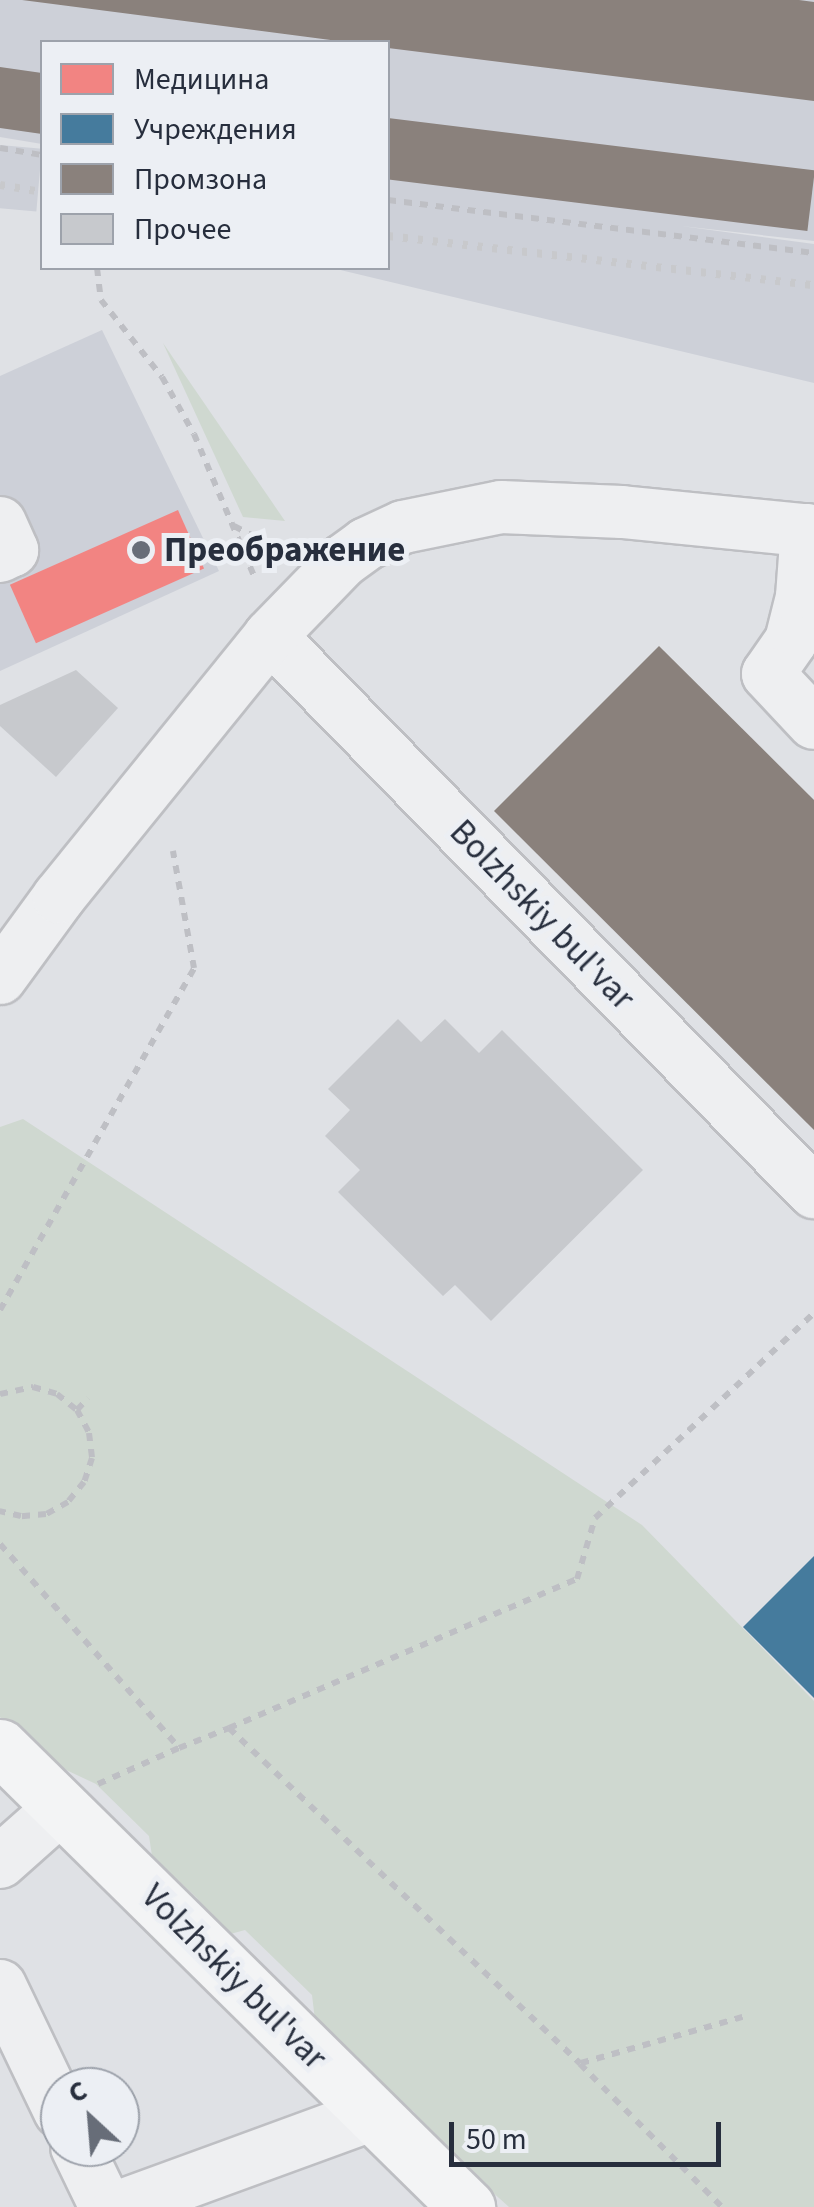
<!DOCTYPE html>
<html>
<head>
<meta charset="utf-8">
<style>
	body { margin:0 }
	#map { position:relative; width:814px; height:2207px; overflow:hidden; background:#dfe1e5; font-family:"Source Sans 3",sans-serif }
	div>[style] { position:absolute }
	.built>* { inset:0; background:#cdd0d8; transform-origin:0 0 }
	.green>* { inset:0; background:#cfd8d0 }
	.health>* { inset:0; background:#f28482; transform-origin:0 0 }
	.public>* { inset:0; background:#457b9d }
	.industry>* { inset:0; background:#8a817c; transform-origin:0 0 }
	.building>* { inset:0; background:#c7c9cd }
	.path>* { height:6px; margin-top:-3px; transform-origin:0; background:repeating-linear-gradient(90deg,#bebfc4 0 8px,transparent 0 16px) }
	.roads { filter:drop-shadow(2px 0 #bebfc3) drop-shadow(-2px 0 #bebfc3) drop-shadow(0 2px #bebfc3) drop-shadow(0 -2px #bebfc3) }
	.minor>* { height:52px; margin:-26px; padding:0 26px; transform-origin:26px; border-radius:26px; background:#eeeff1 }
	.major>* { height:55px; margin:-27.5px; padding:0 27.5px; transform-origin:27.5px; border-radius:27.5px; background:#f3f4f5 }
	.rail>* { height:8px; margin-top:-4px; transform-origin:0; background:repeating-linear-gradient(90deg,#c8c9cc 0 5px,transparent 0 15px) }
	.dots>* { width:28px; height:28px; translate:-50% -50%; box-sizing:border-box; border:5px solid #eceff4; border-radius:50% }
	span { translate:-50% -50%; white-space:nowrap; text-align:center; line-height:1.15; -webkit-text-stroke:10px #eceff4; paint-order:stroke }
	.poi-label { font-size:35px; color:#272e3d; font-weight:700 }
	.left { translate:0 -50%; text-align:left }
	.street-label { font-size:35px; color:#272e3d }
	.legend { position:absolute; left:40px; top:40px; width:350px; height:230px; box-sizing:border-box; background:#eceff4; border:2px solid #9da2ab; margin:0; padding:12px 18px; list-style:none; font-size:30px; color:#272e3d }
	.legend li { display:flex; align-items:center; gap:20px; height:50px }
	.legend b { width:50px; border:2px solid #9da2ab }
	.north { position:absolute; left:40px; top:2067px; width:100px; height:100px; box-sizing:border-box; background:#eceff4; border:2px solid #9da2ab; border-radius:50%; rotate:334deg; font-size:28px; font-weight:700; line-height:40px; text-align:center; color:#272e3d }
	.north::after { content:''; display:block; margin:auto; width:35px; height:45px; background:#676d78; clip-path:polygon(50% 0,100% 100%,50% 72%,0 100%) }
	.scale { position:absolute; left:449px; top:2122px; width:272px; height:45px; box-sizing:border-box; border:5px solid #272e3d; border-top:0; padding-left:12px; font-size:30px; line-height:35px; white-space:nowrap; color:#272e3d; -webkit-text-stroke:8px #eceff4; paint-order:stroke }
</style>
</head>
<body>
<div id="map">
	<div class="built">
		<i style="clip-path:polygon(0 0,814px 0,814px 241px,681px 226px,814px 244px,814px 383px,332px 268px,388px 268px,388px 42px,42px 42px,42px 144px,0 137px)"></i>
		<i style="left:0;top:145px;width:42px;height:63px;rotate:5deg"></i>
		<i style="clip-path:polygon(102px 330px,219px 571px,0 671px,0 376px)"></i>
	</div>
	<div class="green">
		<i style="clip-path:polygon(163px 343px,285px 521px,243px 517px)"></i>
		<i style="clip-path:polygon(23px 1119px,642px 1525px,814px 1701px,814px 2207px,509px 2207px,449px 2153px,413px 2111px,368px 2090px,315px 2020px,312px 1995px,245px 1930px,216px 1938px,197px 1898px,152px 1856px,149px 1836px,96px 1784px,30px 1753px,0 1717px,0 1127px)"></i>
	</div>
	<div class="health">
		<i style="left:178px;top:510px;width:64px;height:184px;rotate:66deg"></i>
	</div>
	<div class="public">
		<i style="clip-path:polygon(814px 1556px,814px 1698px,743px 1627px)"></i>
	</div>
	<div class="industry">
		<i style="clip-path:polygon(22px 0,799px 0,814px 2px,814px 101px,388px 48px,388px 42px,346px 42px)"></i>
		<i style="clip-path:polygon(0 67px,42px 73px,42px 134px,0 128px)"></i>
		<i style="left:388px;top:118px;width:430px;height:61px;rotate:7deg"></i>
		<i style="clip-path:polygon(659px 646px,814px 800px,814px 1130px,494px 811px)"></i>
	</div>
	<div class="building">
		<i style="clip-path:polygon(76px 670px,118px 708px,56px 777px,0 726px,0 705px)"></i>
		<i style="clip-path:polygon(398px 1019px,421px 1042px,445px 1019px,479px 1053px,502px 1030px,643px 1170px,491px 1321px,455px 1285px,443px 1296px,338px 1192px,360px 1170px,325px 1136px,350px 1110px,328px 1089px)"></i>
	</div>
	<div class="path">
		<i style="left:0;top:148px;width:43px;rotate:9.5deg"></i>
		<i style="left:388px;top:200px;width:429px;rotate:7.1deg"></i>
		<i style="left:97px;top:268px;width:32px;rotate:83deg"></i>
		<i style="left:101px;top:300px;width:98px;rotate:51.6deg"></i>
		<i style="left:162px;top:377px;width:65px;rotate:60.7deg"></i>
		<i style="left:194px;top:434px;width:154px;rotate:67.1deg"></i>
		<i style="left:234px;top:526px;width:50px;rotate:27.6deg"></i>
		<i style="left:0;top:1310px;width:393px;rotate:-60.4deg"></i>
		<i style="left:194px;top:968px;width:119px;rotate:-100.2deg"></i>
		<i style="left:0;top:1394px;width:34px;rotate:-12deg"></i>
		<i style="left:33px;top:1387px;width:25px;rotate:16deg"></i>
		<i style="left:57px;top:1394px;width:26px;rotate:39deg"></i>
		<i style="left:77px;top:1410px;width:26px;rotate:62deg"></i>
		<i style="left:89px;top:1433px;width:25px;rotate:83deg"></i>
		<i style="left:92px;top:1458px;width:25px;rotate:108deg"></i>
		<i style="left:84px;top:1482px;width:26px;rotate:129deg"></i>
		<i style="left:68px;top:1502px;width:25px;rotate:151deg"></i>
		<i style="left:46px;top:1514px;width:25px;rotate:175deg"></i>
		<i style="left:21px;top:1516px;width:22px;rotate:-167deg"></i>
		<i style="left:77px;top:1410px;width:16px;rotate:-47deg"></i>
		<i style="left:0;top:1544px;width:271px;rotate:48.7deg"></i>
		<i style="left:179px;top:1748px;width:54px;rotate:-21.8deg"></i>
		<i style="left:229px;top:1728px;width:486px;rotate:43.7deg"></i>
		<i style="left:580px;top:2064px;width:202px;rotate:45.2deg"></i>
		<i style="left:229px;top:1728px;width:379px;rotate:-23.2deg"></i>
		<i style="left:577px;top:1579px;width:64px;rotate:-73.6deg"></i>
		<i style="left:595px;top:1518px;width:300px;rotate:-43.1deg"></i>
		<i style="left:98px;top:1784px;width:89px;rotate:-24deg"></i>
		<i style="left:581px;top:2063px;width:168px;rotate:-15.9deg"></i>
	</div>
	<div class="roads">
		<div class="minor">
			<i style="left:0;top:523px;width:30px;rotate:66deg"></i>
			<i style="left:12px;top:550px;width:13px;rotate:153deg"></i>
			<i style="left:807px;top:530px;width:67px;rotate:94.3deg"></i>
			<i style="left:802px;top:597px;width:45px;rotate:104deg"></i>
			<i style="left:791px;top:641px;width:40px;rotate:124.9deg"></i>
			<i style="left:768px;top:674px;width:67px;rotate:46.8deg"></i>
			<i style="left:270px;top:636px;width:778px;rotate:45.63deg"></i>
			<i style="left:0;top:978px;width:100px;rotate:-53.9deg"></i>
			<i style="left:59px;top:897px;width:336px;rotate:-51deg"></i>
			<i style="left:270px;top:636px;width:105px;rotate:-45.8deg"></i>
			<i style="left:343px;top:561px;width:29px;rotate:-36deg"></i>
			<i style="left:366px;top:544px;width:41px;rotate:-24.7deg"></i>
			<i style="left:403px;top:527px;width:100px;rotate:-11.5deg"></i>
			<i style="left:501px;top:507px;width:121px;rotate:2.4deg"></i>
			<i style="left:622px;top:512px;width:193px;rotate:5.7deg"></i>
			<i style="left:0;top:1862px;width:83px;rotate:-41.6deg"></i>
			<i style="left:0;top:1986px;width:139px;rotate:64.4deg"></i>
			<i style="left:77px;top:2147px;width:67px;rotate:64.2deg"></i>
			<i style="left:119px;top:2207px;width:270px;rotate:-20.1deg"></i>
		</div>
		<div class="major">
			<i style="left:0;top:1747px;width:656px;rotate:44.57deg"></i>
		</div>
	</div>
	<div class="rail">
		<i style="left:0;top:185px;width:43px;rotate:9.5deg"></i>
		<i style="left:388px;top:236px;width:429px;rotate:6.6deg"></i>
	</div>
	<div class="dots">
		<i style="left:141px;top:550px;background:#676d78"></i>
	</div>
	<div class="poi-label">
		<span class="left" style="left:164px;top:550px">Преображение</span>
	</div>
	<div class="street-label">
		<span style="left:542px;top:915px;rotate:46deg">Bolzhskiy bul'var</span>
		<span style="left:234px;top:1977px;rotate:45deg">Volzhskiy bul'var</span>
	</div>
	<ul class="legend">
	<li><b style="height:28px;background:#f28482"></b>Медицина</li>
	<li><b style="height:28px;background:#457b9d"></b>Учреждения</li>
	<li><b style="height:28px;background:#8a817c"></b>Промзона</li>
	<li><b style="height:28px;background:#c7c9cd"></b>Прочее</li>
	</ul>
	<div class="north">С</div>
	<div class="scale">50 m</div>
</div>
</body>
</html>
